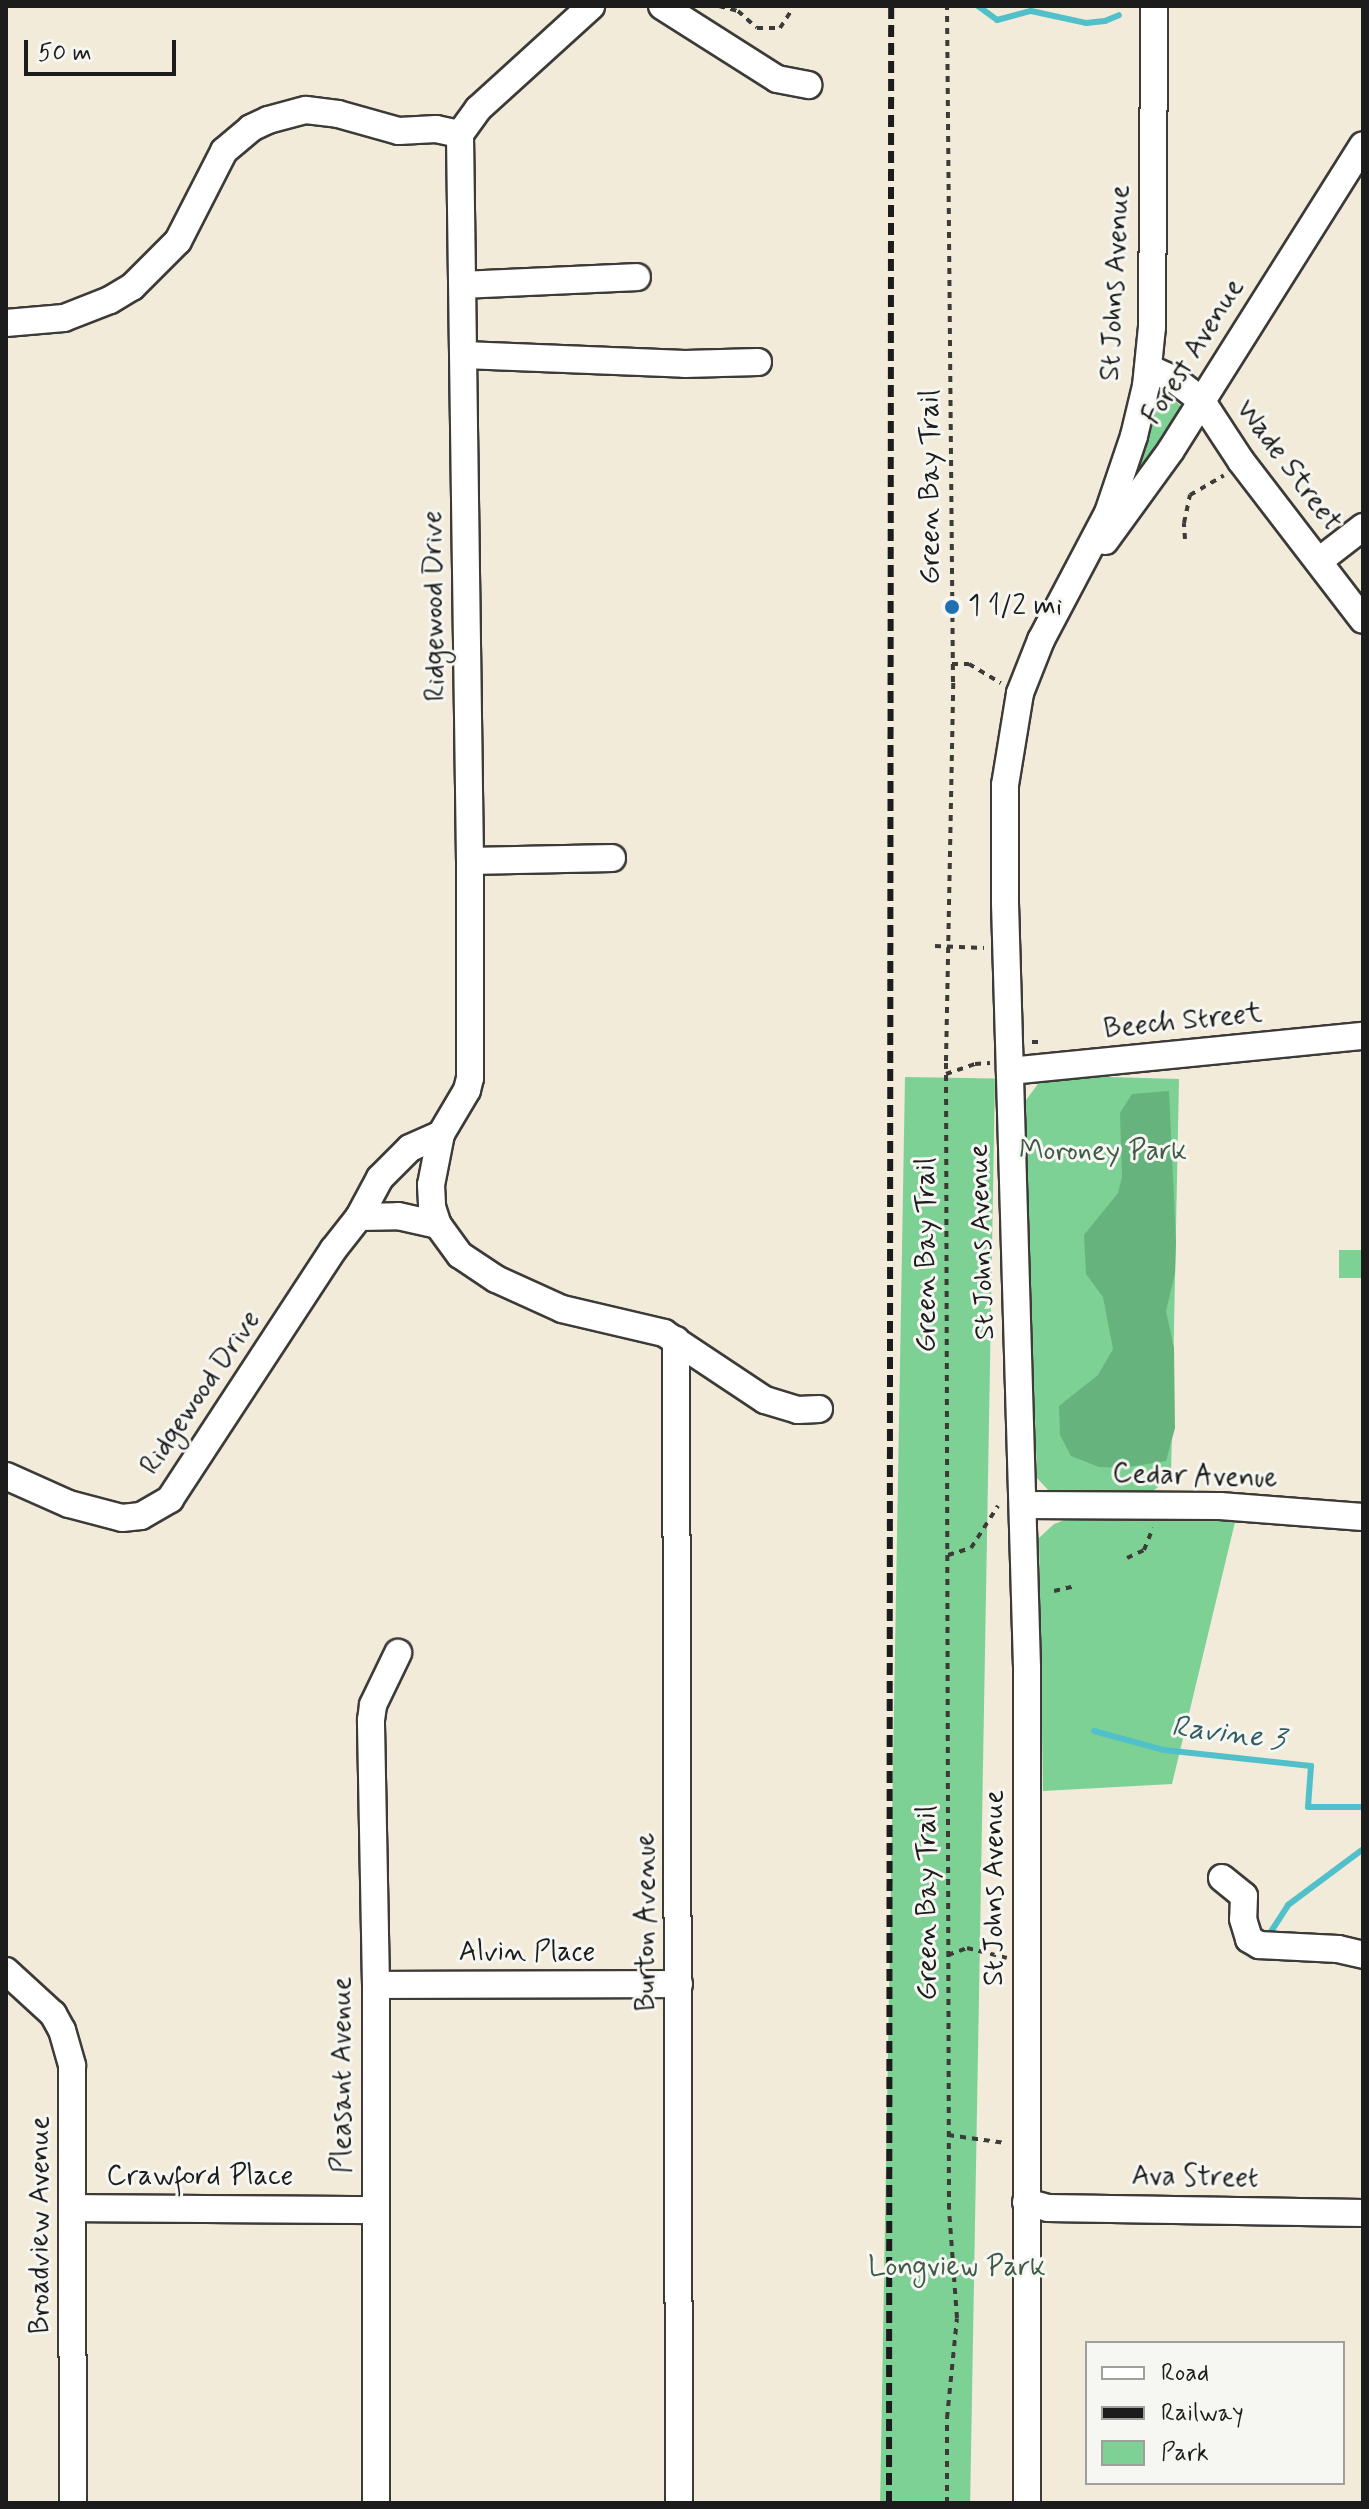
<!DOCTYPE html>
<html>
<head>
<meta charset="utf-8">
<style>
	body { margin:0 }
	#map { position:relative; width:1369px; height:2509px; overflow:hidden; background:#f2ebd9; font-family:Mynerve,sans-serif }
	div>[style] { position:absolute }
	.green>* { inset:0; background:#7dd194; transform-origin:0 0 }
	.forest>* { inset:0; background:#66b37e }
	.stream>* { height:6px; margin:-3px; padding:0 3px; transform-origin:3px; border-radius:3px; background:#52c0ca }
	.path>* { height:4px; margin-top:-2px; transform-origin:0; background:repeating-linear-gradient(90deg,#3c3b38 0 6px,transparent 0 12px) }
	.roads { filter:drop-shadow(2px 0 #3c3b38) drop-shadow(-2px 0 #3c3b38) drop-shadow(0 2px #3c3b38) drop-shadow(0 -2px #3c3b38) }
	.minor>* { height:26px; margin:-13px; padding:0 13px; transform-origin:13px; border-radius:13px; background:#fff }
	.rail>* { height:6px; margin-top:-3px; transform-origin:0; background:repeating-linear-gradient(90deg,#1c1c1c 0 12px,transparent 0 18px) }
	.dots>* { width:22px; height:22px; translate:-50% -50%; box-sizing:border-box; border:4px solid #f6f6f2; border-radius:50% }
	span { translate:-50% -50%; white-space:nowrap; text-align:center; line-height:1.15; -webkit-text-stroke:6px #f6f6f2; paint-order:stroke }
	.street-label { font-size:28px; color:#1c1c1c }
	.poi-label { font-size:28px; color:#1c1c1c }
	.left { translate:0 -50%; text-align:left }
	.park-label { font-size:28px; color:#3e5b46 }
	.water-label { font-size:30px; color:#325e62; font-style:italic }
	.frame { position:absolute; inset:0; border:8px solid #1c1c1c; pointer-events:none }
	.legend { position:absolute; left:1085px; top:2341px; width:260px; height:144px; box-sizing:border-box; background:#f6f6f2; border:2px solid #9f9f9c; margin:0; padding:10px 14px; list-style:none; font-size:24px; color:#1c1c1c }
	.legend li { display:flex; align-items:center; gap:16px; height:40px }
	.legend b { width:40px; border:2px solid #9f9f9c }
	.scale { position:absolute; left:24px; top:40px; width:152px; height:36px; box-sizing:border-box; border:4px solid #1c1c1c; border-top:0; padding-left:10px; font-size:24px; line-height:28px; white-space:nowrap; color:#1c1c1c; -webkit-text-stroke:6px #f6f6f2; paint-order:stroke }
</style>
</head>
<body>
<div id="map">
	<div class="green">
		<i style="clip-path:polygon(1160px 395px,1169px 395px,1186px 411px,1133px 484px)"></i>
		<i style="clip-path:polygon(1072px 1076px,1179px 1079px,1171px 1477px,1149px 1494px,1069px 1496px,1050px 1492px,1037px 1478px,1025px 1111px,1026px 1100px,1038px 1084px)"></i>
		<i style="left:905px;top:1077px;width:90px;height:1426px;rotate:1deg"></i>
		<i style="left:1339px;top:1250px;width:24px;height:28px"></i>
		<i style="clip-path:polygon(1070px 1518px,1236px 1518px,1172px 1784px,1043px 1791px,1039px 1538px,1054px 1524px)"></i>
	</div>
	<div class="forest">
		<i style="clip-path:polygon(1169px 1091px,1176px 1242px,1175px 1273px,1166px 1311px,1174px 1348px,1175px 1428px,1166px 1461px,1122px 1468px,1099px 1467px,1071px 1456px,1060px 1435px,1059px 1406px,1098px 1375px,1113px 1349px,1103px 1297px,1086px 1274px,1084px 1235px,1118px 1193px,1122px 1177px,1120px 1113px,1132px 1094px)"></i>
	</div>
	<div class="stream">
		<i style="left:978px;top:6px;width:24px;rotate:36deg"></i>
		<i style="left:997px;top:20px;width:35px;rotate:-15deg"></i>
		<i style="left:1031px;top:11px;width:56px;rotate:12.3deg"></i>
		<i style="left:1086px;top:23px;width:19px;rotate:-6deg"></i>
		<i style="left:1105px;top:21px;width:15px;rotate:-23deg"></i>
		<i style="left:1094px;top:1731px;width:73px;rotate:15.2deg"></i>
		<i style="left:1164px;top:1750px;width:148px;rotate:6.2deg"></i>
		<i style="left:1311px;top:1766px;width:41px;rotate:94.2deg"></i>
		<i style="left:1308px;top:1807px;width:55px"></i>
		<i style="left:1272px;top:1930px;width:30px;rotate:-57deg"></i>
		<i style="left:1288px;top:1905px;width:94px;rotate:-36.7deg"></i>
	</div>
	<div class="path">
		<i style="left:719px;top:6px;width:20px;rotate:15deg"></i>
		<i style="left:738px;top:11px;width:25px;rotate:42deg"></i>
		<i style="left:757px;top:28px;width:23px"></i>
		<i style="left:780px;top:28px;width:20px;rotate:-57deg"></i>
		<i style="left:1185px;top:539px;width:16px;rotate:-94deg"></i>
		<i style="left:1184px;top:523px;width:29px;rotate:-78deg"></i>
		<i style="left:1190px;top:495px;width:39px;rotate:-30deg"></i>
		<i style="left:952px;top:664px;width:17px"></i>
		<i style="left:969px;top:664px;width:37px;rotate:31deg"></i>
		<i style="left:935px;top:946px;width:49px;rotate:2.3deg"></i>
		<i style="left:1032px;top:1042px;width:12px"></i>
		<i style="left:946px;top:1074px;width:31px;rotate:-19deg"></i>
		<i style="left:975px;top:1064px;width:15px;rotate:-4deg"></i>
		<i style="left:948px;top:1555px;width:24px;rotate:-17deg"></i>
		<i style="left:971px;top:1548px;width:50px;rotate:-57.3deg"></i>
		<i style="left:1127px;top:1558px;width:19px;rotate:-25deg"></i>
		<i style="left:1144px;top:1550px;width:24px;rotate:-68deg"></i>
		<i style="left:1054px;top:1591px;width:22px;rotate:-13deg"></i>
		<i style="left:948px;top:1955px;width:20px;rotate:-20deg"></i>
		<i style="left:967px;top:1948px;width:41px;rotate:14deg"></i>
		<i style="left:948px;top:2135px;width:58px;rotate:8deg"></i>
		<i style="left:947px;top:2503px;width:85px;rotate:-90deg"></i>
		<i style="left:947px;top:2418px;width:100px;rotate:-84.3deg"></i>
		<i style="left:957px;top:2318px;width:109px;rotate:-94.2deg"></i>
		<i style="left:949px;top:2209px;width:1148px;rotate:-90.15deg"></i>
		<i style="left:946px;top:1061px;width:379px;rotate:-88.9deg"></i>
		<i style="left:953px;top:682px;width:676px;rotate:-90.51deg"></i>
	</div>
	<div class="roads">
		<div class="minor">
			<i style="left:662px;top:6px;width:136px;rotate:32.4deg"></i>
			<i style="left:777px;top:79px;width:32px;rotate:11deg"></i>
			<i style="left:463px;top:285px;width:174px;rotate:-2.6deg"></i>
			<i style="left:6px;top:323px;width:58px;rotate:-4.9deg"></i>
			<i style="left:64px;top:318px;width:49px;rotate:-21.4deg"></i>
			<i style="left:110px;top:300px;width:26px;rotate:-31deg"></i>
			<i style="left:132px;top:287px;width:65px;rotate:-45deg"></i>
			<i style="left:178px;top:241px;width:101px;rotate:-62.9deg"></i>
			<i style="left:224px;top:151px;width:35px;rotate:-40deg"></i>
			<i style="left:251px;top:128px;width:19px;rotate:-25deg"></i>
			<i style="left:268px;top:120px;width:39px;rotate:-15deg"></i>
			<i style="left:306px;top:110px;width:32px;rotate:7deg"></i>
			<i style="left:338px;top:114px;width:63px;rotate:15.6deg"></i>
			<i style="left:399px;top:131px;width:37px;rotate:-3deg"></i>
			<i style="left:436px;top:129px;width:25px;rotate:12deg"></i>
			<i style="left:464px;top:355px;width:221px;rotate:2.3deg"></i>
			<i style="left:685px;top:364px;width:73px;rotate:-1.6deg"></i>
			<i style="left:1148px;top:368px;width:30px;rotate:24deg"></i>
			<i style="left:1175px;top:380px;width:33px;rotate:38deg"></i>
			<i style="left:1201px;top:400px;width:73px;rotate:56.7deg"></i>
			<i style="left:1241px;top:461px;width:200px;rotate:52.5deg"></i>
			<i style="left:1105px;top:541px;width:112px;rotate:-54deg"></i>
			<i style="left:1171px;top:450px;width:360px;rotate:-57.8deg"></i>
			<i style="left:1319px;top:561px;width:56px;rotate:-37.7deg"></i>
			<i style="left:470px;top:861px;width:142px;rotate:-1.2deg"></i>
			<i style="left:1010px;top:1071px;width:355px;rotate:-5.7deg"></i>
			<i style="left:441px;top:1134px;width:52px;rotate:101.1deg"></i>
			<i style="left:431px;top:1185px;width:22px;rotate:87deg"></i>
			<i style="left:432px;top:1207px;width:19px;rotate:72deg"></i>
			<i style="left:438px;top:1225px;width:37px;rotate:54deg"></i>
			<i style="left:460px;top:1255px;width:43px;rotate:33.7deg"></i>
			<i style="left:496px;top:1279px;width:72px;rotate:24.4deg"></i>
			<i style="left:562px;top:1309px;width:105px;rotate:13.2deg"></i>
			<i style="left:664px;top:1333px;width:121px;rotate:33.6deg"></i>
			<i style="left:765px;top:1400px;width:34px;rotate:17deg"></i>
			<i style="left:798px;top:1410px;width:21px;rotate:-3deg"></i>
			<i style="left:359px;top:1217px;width:39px;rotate:-1deg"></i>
			<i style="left:398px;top:1216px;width:41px;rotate:12.7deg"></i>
			<i style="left:676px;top:1340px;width:1163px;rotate:89.85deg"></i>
			<i style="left:6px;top:1476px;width:69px;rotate:24deg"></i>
			<i style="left:69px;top:1504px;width:55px;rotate:14.8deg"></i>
			<i style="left:122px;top:1518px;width:19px;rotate:-6deg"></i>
			<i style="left:141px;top:1516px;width:34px;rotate:-30deg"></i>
			<i style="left:170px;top:1499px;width:298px;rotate:-56.8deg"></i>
			<i style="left:333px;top:1250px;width:42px;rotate:-51.8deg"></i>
			<i style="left:359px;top:1217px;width:44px;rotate:-61.7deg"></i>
			<i style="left:380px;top:1178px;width:42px;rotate:-45deg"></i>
			<i style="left:410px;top:1148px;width:34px;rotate:-24deg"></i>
			<i style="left:441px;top:1134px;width:51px;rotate:-59.4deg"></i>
			<i style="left:467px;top:1090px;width:12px;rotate:-76deg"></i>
			<i style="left:470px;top:1078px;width:217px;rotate:-90deg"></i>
			<i style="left:470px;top:861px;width:727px;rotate:-90.79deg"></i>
			<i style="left:460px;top:134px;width:31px;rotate:-54deg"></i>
			<i style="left:478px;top:109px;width:153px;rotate:-42.3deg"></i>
			<i style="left:1025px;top:1505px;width:195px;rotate:0.3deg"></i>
			<i style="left:1220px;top:1506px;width:143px;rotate:4.4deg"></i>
			<i style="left:1222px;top:1878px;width:28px;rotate:39deg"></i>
			<i style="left:1244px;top:1896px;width:23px;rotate:92deg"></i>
			<i style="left:1243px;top:1919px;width:21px;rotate:73deg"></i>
			<i style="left:1249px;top:1939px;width:12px;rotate:31deg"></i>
			<i style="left:1259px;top:1945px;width:79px;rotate:2.9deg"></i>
			<i style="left:1338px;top:1949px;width:26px;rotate:13deg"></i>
			<i style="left:6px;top:1971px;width:64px;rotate:42.5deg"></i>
			<i style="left:53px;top:2014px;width:18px;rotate:61deg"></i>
			<i style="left:62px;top:2030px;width:37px;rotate:74deg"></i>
			<i style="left:72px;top:2066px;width:437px;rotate:89.9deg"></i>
			<i style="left:376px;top:1985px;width:303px;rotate:-0.2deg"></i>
			<i style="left:1026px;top:2202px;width:23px;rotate:15deg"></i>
			<i style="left:1048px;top:2208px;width:315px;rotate:0.9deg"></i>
			<i style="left:73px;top:2208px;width:302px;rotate:0.4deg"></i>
			<i style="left:376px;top:2503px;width:518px;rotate:-90deg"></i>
			<i style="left:376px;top:1985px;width:265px;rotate:-91.1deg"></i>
			<i style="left:371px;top:1720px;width:15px;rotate:-82deg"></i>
			<i style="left:373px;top:1705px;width:58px;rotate:-64.3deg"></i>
			<i style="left:1027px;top:2503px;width:836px;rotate:-90deg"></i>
			<i style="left:1027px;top:1667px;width:765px;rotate:-91.65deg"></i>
			<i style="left:1005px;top:902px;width:117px;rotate:-90deg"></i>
			<i style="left:1005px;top:785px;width:93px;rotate:-80.7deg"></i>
			<i style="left:1020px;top:693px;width:57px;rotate:-68.4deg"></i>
			<i style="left:1041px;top:640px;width:144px;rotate:-62.2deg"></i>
			<i style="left:1108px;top:513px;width:81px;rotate:-71.3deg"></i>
			<i style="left:1134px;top:436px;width:51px;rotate:-76.5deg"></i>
			<i style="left:1146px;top:386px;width:59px;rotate:-84.2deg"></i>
			<i style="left:1152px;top:327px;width:321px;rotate:-89.6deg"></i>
		</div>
	</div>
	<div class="rail">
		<i style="left:889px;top:2503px;width:2497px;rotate:-89.95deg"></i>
	</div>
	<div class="dots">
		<i style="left:952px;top:607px;background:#1f6fb2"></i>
	</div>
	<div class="street-label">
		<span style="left:1116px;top:283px;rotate:-87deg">St Johns Avenue</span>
		<span style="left:1194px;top:352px;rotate:-58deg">Forest Avenue</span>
		<span style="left:1288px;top:466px;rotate:53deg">Wade Street</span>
		<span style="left:931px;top:487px;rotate:-90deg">Green Bay Trail</span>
		<span style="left:435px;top:606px;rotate:-91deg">Ridgewood Drive</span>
		<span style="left:1183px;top:1022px;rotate:-6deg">Beech Street</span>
		<span style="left:983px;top:1242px;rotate:-92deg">St Johns Avenue</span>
		<span style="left:927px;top:1255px;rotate:-90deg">Green Bay Trail</span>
		<span style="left:201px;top:1393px;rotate:-56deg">Ridgewood Drive</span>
		<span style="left:1195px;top:1477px;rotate:2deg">Cedar Avenue</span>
		<span style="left:995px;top:1888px;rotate:-90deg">St Johns Avenue</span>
		<span style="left:928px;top:1903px;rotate:-90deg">Green Bay Trail</span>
		<span style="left:647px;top:1922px;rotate:-90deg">Burton Avenue</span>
		<span style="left:527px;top:1953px">Alvin Place</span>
		<span style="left:343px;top:2075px;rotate:-90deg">Pleasant Avenue</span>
		<span style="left:200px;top:2177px">Crawford Place</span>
		<span style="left:1195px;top:2178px;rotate:1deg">Ava Street</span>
		<span style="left:41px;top:2225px;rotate:-90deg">Broadview Avenue</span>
	</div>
	<div class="poi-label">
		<span class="left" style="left:968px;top:607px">1 1/2 mi</span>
	</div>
	<div class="park-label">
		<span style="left:1103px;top:1152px">Moroney Park</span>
		<span style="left:957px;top:2268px">Longview Park</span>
	</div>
	<div class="water-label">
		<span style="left:1228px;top:1734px;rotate:7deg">Ravine 3</span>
	</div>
	<div class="frame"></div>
	<ul class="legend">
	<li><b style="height:10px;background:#fff"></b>Road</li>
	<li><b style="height:10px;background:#1c1c1c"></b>Railway</li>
	<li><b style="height:22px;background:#7dd194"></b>Park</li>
	</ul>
	<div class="scale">50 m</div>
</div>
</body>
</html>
